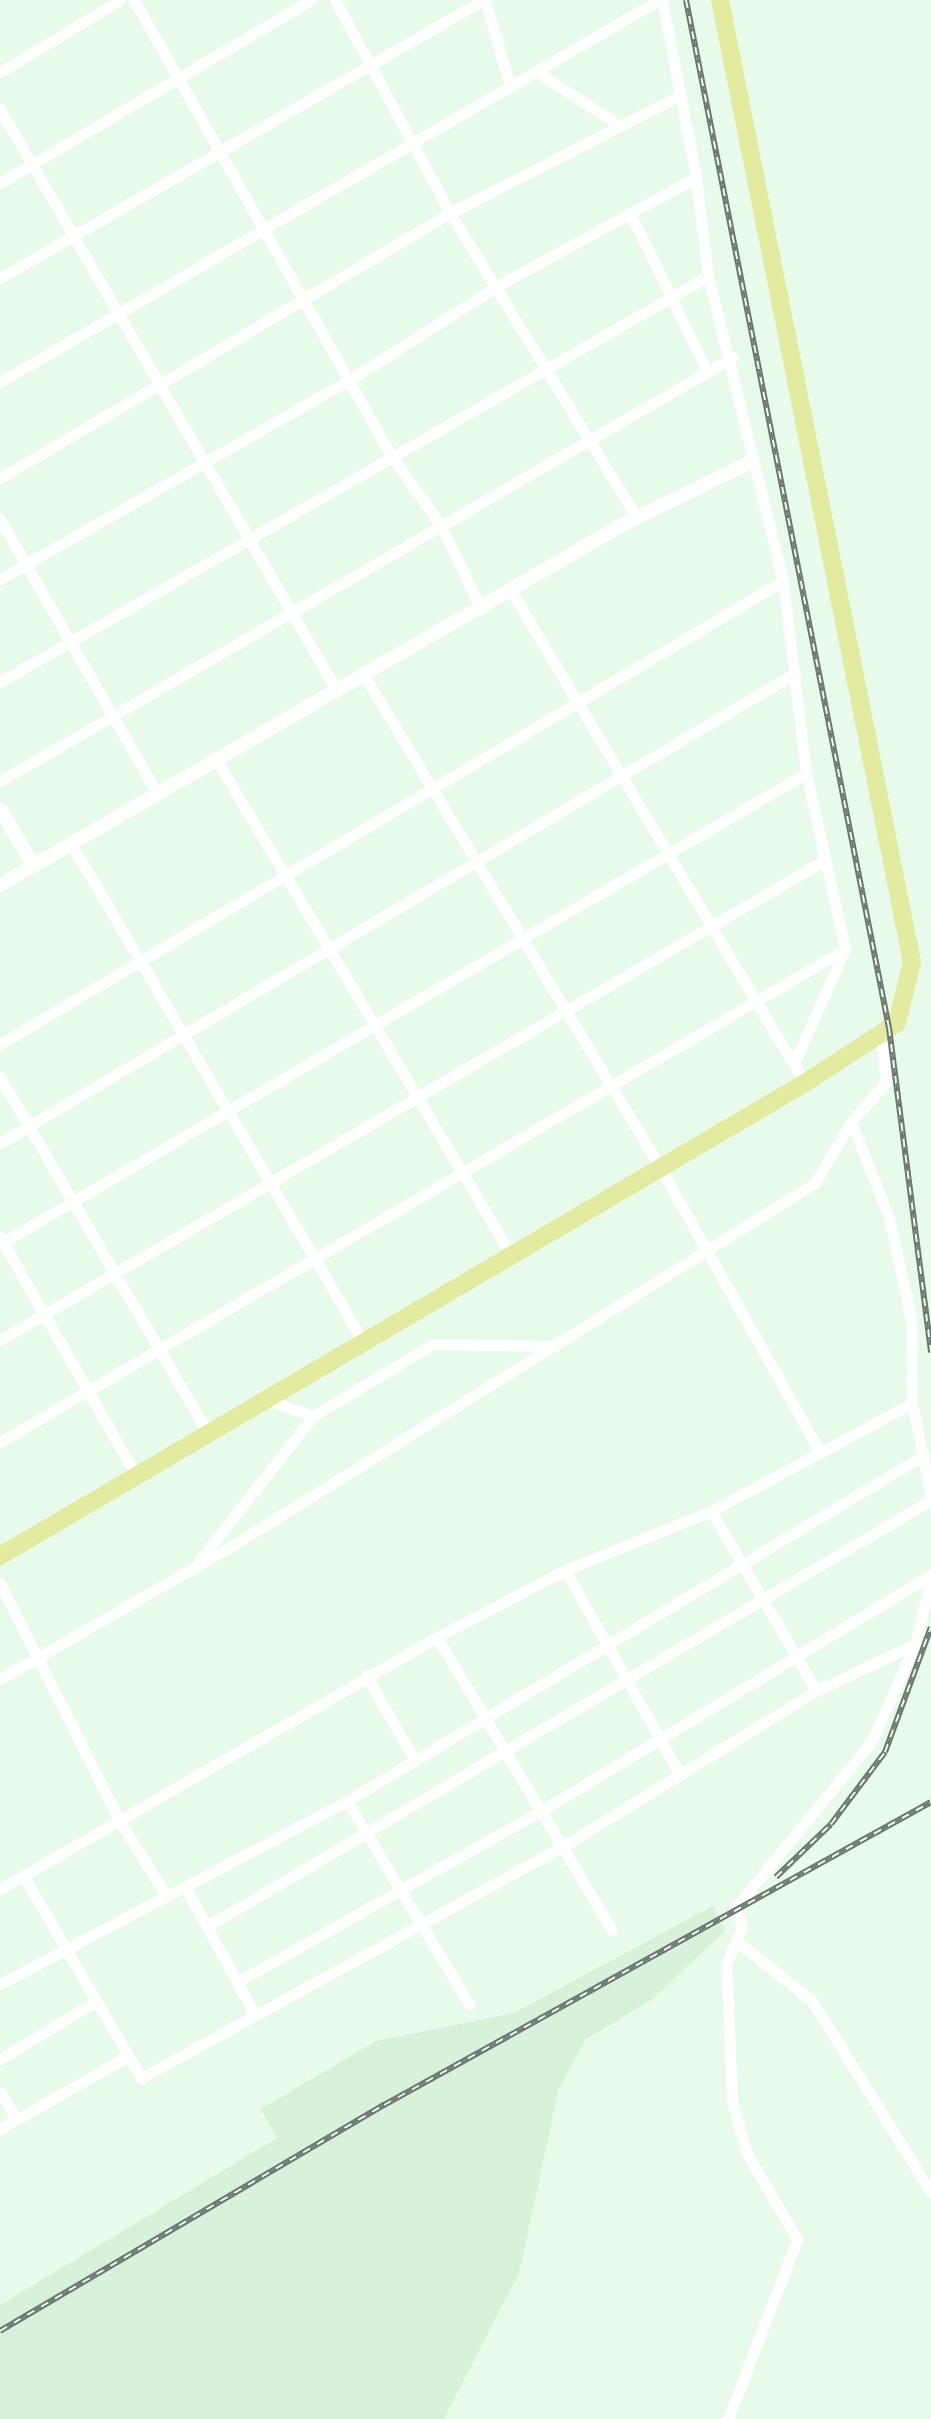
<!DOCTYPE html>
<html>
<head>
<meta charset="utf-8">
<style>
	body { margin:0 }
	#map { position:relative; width:931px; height:2419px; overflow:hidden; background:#e8fbea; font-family:"Work Sans",sans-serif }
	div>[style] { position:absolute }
	.built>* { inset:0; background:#d7f1db }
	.minor>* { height:11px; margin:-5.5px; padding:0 5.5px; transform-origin:5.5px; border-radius:5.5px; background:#fff }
	.tertiary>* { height:14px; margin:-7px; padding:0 7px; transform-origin:7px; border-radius:7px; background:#fff }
	.primary>* { height:18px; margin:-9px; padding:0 9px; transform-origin:9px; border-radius:9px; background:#e3eba0 }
	.rail>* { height:6px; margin-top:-3px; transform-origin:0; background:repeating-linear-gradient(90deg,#e8fbea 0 8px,#6b766d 0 16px); box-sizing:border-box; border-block:2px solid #6b766d }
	span { translate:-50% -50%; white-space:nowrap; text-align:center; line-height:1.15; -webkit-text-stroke:9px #e8fbea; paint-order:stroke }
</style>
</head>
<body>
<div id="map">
	<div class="built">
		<i style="clip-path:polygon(713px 1906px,725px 1931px,651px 2000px,585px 2040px,559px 2088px,519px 2273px,444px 2419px,0 2419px,0 2305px,277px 2138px,261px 2109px,376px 2041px,514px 2013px)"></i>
	</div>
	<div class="minor">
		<i style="left:134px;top:0;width:525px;rotate:60.55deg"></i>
		<i style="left:392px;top:457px;width:85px;rotate:54.6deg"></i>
		<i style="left:441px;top:526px;width:92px;rotate:64.3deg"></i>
		<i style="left:335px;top:0;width:242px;rotate:61.6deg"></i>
		<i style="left:450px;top:213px;width:358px;rotate:58.5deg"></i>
		<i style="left:485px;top:0;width:90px;rotate:73.8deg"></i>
		<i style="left:662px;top:0;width:180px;rotate:79.1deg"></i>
		<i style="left:696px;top:177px;width:100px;rotate:83.1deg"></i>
		<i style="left:708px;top:276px;width:314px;rotate:76.2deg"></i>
		<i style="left:783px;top:581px;width:193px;rotate:83.2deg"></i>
		<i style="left:806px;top:773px;width:180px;rotate:77.5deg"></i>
		<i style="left:845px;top:949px;width:125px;rotate:114.1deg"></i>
		<i style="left:536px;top:71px;width:100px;rotate:33.2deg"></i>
		<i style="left:0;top:72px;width:140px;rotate:-31deg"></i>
		<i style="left:0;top:109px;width:673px;rotate:59.93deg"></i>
		<i style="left:0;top:183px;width:361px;rotate:-30.5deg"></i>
		<i style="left:630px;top:213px;width:176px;rotate:64deg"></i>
		<i style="left:0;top:278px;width:557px;rotate:-29.92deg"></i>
		<i style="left:0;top:382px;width:762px;rotate:-30.1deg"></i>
		<i style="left:0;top:478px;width:522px;rotate:-30.49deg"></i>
		<i style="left:450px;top:213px;width:255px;rotate:-27.1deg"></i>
		<i style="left:0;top:519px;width:318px;rotate:60.2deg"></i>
		<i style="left:0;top:579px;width:404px;rotate:-29.7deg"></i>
		<i style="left:351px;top:379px;width:175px;rotate:-32.4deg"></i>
		<i style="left:499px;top:285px;width:225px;rotate:-28.7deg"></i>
		<i style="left:511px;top:591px;width:573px;rotate:59.14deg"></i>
		<i style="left:364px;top:675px;width:576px;rotate:58.99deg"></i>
		<i style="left:661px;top:1169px;width:323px;rotate:60.7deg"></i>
		<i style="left:0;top:682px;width:816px;rotate:-29.83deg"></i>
		<i style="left:217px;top:761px;width:576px;rotate:59.21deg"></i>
		<i style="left:0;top:781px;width:847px;rotate:-30.05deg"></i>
		<i style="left:72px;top:845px;width:577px;rotate:59.61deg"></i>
		<i style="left:0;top:1044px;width:910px;rotate:-30.6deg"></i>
		<i style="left:0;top:1077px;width:414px;rotate:59.7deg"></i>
		<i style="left:851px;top:1122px;width:102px;rotate:68.2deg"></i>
		<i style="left:889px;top:1217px;width:105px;rotate:77.9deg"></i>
		<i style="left:911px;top:1320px;width:83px;rotate:89.3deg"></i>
		<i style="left:912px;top:1403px;width:96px;rotate:78.6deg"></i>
		<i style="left:0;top:1143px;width:924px;rotate:-30.59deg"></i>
		<i style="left:0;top:1237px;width:276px;rotate:60.3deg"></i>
		<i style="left:0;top:1244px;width:934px;rotate:-30.3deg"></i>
		<i style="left:0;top:1340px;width:952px;rotate:-30.2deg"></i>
		<i style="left:267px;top:1400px;width:49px;rotate:19.2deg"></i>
		<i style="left:0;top:1442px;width:978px;rotate:-30.26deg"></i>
		<i style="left:711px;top:1511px;width:208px;rotate:59.7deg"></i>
		<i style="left:199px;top:1561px;width:184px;rotate:-51.8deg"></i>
		<i style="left:313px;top:1416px;width:140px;rotate:-31deg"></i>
		<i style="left:433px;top:1344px;width:122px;rotate:0.9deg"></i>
		<i style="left:565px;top:1570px;width:233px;rotate:60.7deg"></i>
		<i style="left:0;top:1583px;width:263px;rotate:63.3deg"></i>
		<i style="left:118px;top:1818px;width:93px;rotate:58.2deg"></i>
		<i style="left:437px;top:1637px;width:341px;rotate:59.2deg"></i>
		<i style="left:366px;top:1675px;width:99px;rotate:60.3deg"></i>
		<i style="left:0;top:1679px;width:280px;rotate:-29.9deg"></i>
		<i style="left:243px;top:1539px;width:674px;rotate:-31.9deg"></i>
		<i style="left:815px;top:1183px;width:71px;rotate:-59.5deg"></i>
		<i style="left:851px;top:1122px;width:53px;rotate:-48.8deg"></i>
		<i style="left:886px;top:1082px;width:48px;rotate:-95.9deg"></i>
		<i style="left:347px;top:1801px;width:237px;rotate:59deg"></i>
		<i style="left:23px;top:1875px;width:235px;rotate:59.8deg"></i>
		<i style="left:141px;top:2078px;width:480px;rotate:-28.8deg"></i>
		<i style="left:562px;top:1847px;width:298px;rotate:-31.6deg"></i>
		<i style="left:816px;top:1691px;width:110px;rotate:-25.4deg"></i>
		<i style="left:185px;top:1887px;width:144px;rotate:61.3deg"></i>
		<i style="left:0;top:1889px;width:504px;rotate:-29.97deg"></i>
		<i style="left:437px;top:1637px;width:144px;rotate:-27.6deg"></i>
		<i style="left:565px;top:1570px;width:157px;rotate:-22deg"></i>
		<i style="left:711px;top:1511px;width:228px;rotate:-28.2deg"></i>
		<i style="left:206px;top:1927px;width:841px;rotate:-30.5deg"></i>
		<i style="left:739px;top:1943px;width:93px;rotate:38.5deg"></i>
		<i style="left:812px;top:2001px;width:225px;rotate:58.1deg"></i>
		<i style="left:237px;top:1982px;width:349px;rotate:-29.4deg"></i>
		<i style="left:541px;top:1811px;width:456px;rotate:-31.2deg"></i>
		<i style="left:0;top:1984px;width:392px;rotate:-27.8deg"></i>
		<i style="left:347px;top:1801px;width:673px;rotate:-30.95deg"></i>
		<i style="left:0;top:2059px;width:112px;rotate:-31.1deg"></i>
		<i style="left:0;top:2092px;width:31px;rotate:59deg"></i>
		<i style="left:0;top:2129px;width:147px;rotate:-29.7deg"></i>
		<i style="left:728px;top:2419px;width:193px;rotate:-69deg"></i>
		<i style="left:797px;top:2239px;width:101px;rotate:-120.4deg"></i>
		<i style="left:746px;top:2152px;width:55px;rotate:-104.8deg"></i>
		<i style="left:732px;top:2099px;width:135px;rotate:-92.5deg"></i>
		<i style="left:726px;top:1964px;width:40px;rotate:-66.6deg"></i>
		<i style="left:742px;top:1927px;width:21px;rotate:-107deg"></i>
		<i style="left:736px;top:1907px;width:213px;rotate:-50.7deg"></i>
		<i style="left:871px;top:1742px;width:107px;rotate:-65.8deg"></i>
		<i style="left:915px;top:1644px;width:68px;rotate:-76.4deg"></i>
	</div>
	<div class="tertiary">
		<i style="left:0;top:809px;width:66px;rotate:59.2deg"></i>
		<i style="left:0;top:885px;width:716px;rotate:-30.07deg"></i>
		<i style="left:620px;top:526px;width:145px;rotate:-26.2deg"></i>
	</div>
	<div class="primary">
		<i style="left:0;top:1556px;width:934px;rotate:-30.44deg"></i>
		<i style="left:805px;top:1083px;width:110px;rotate:-33.1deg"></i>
		<i style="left:897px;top:1023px;width:63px;rotate:-76.2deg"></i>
		<i style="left:912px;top:962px;width:981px;rotate:-101.29deg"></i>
	</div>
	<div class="rail">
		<i style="left:686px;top:0;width:1048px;rotate:78.83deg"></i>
		<i style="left:889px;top:1028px;width:327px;rotate:82.6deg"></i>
		<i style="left:776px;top:1877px;width:76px;rotate:-43.9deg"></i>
		<i style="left:831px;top:1824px;width:90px;rotate:-53.1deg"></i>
		<i style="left:885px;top:1752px;width:133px;rotate:-69.8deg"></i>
		<i style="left:0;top:2331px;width:446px;rotate:-30.5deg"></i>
		<i style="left:384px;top:2105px;width:625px;rotate:-28.98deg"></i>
	</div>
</div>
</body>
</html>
